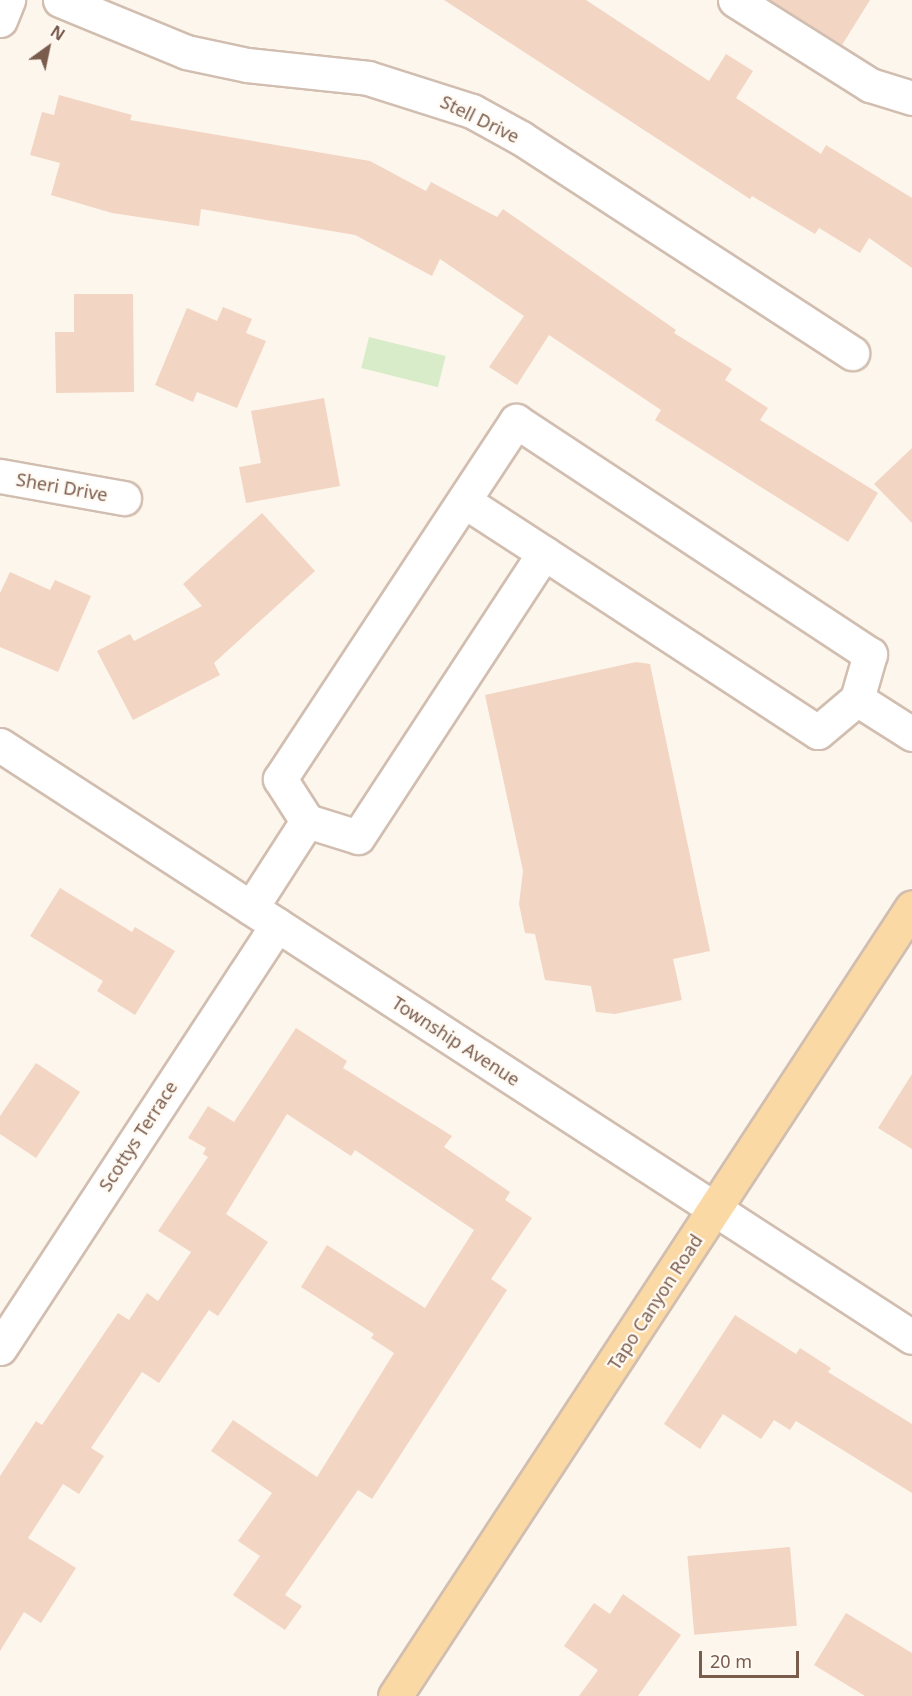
<!DOCTYPE html>
<html>
<head>
<meta charset="utf-8">
<style>
	body { margin:0 }
	#map { position:relative; width:912px; height:1696px; overflow:hidden; background:#fdf6ec; font-family:"Noto Sans",sans-serif }
	div>[style] { position:absolute }
	.green>* { inset:0; background:#d8ecc9; transform-origin:0 0 }
	.building>* { inset:0; background:#f3d5c3; transform-origin:0 0 }
	.roads { filter:drop-shadow(2px 0 #d1beb0) drop-shadow(-2px 0 #d1beb0) drop-shadow(0 2px #d1beb0) drop-shadow(0 -2px #d1beb0) }
	.minor>* { height:33px; margin:-16.5px; padding:0 16.5px; transform-origin:16.5px; border-radius:16.5px; background:#fff }
	.major>* { height:33px; margin:-16.5px; padding:0 16.5px; transform-origin:16.5px; border-radius:16.5px; background:#fbd9a5 }
	span { translate:-50% -50%; white-space:nowrap; text-align:center; line-height:1.15; -webkit-text-stroke:4.5px #fffaf3; paint-order:stroke }
	.street-label { font-size:18px; color:#7a5c4d }
	.north { position:absolute; left:18px; top:18px; width:60px; height:60px; -webkit-text-stroke:4px #fffaf3; paint-order:stroke; rotate:33deg; font-size:16px; font-weight:700; line-height:24px; text-align:center; color:#7a5c4d }
	.north::after { content:''; display:block; margin:auto; width:21px; height:27px; background:#7a5c4d; clip-path:polygon(50% 0,100% 100%,50% 72%,0 100%) }
	.scale { position:absolute; left:699px; top:1651px; width:100px; height:27px; box-sizing:border-box; border:3px solid #7a5c4d; border-top:0; padding-left:8px; font-size:18px; line-height:21px; white-space:nowrap; color:#7a5c4d; -webkit-text-stroke:4px #fffaf3; paint-order:stroke }
</style>
</head>
<body>
<div id="map">
	<div class="green">
		<i style="left:369px;top:337px;width:79px;height:32px;rotate:14deg"></i>
	</div>
	<div class="building">
		<i style="clip-path:polygon(444px 0,586px 0,709px 81px,726px 54px,753px 71px,736px 98px,821px 154px,826px 145px,912px 198px,912px 268px,869px 238px,860px 253px,819px 228px,815px 234px,752px 196px,750px 199px)"></i>
		<i style="clip-path:polygon(770px 0,870px 0,842px 45px)"></i>
		<i style="clip-path:polygon(59px 95px,132px 115px,130px 120px,370px 161px,426px 191px,431px 182px,497px 217px,503px 209px,676px 330px,674px 333px,732px 369px,725px 380px,768px 408px,760px 420px,878px 493px,848px 542px,655px 420px,661px 410px,549px 335px,517px 385px,489px 367px,524px 316px,440px 259px,432px 276px,355px 235px,201px 209px,199px 226px,112px 213px,51px 195px,60px 163px,30px 155px,42px 112px,54px 115px)"></i>
		<i style="clip-path:polygon(74px 294px,133px 294px,134px 392px,56px 393px,55px 332px,74px 332px)"></i>
		<i style="clip-path:polygon(223px 307px,252px 319px,246px 333px,266px 341px,237px 408px,197px 392px,193px 402px,155px 385px,187px 308px,217px 321px)"></i>
		<i style="clip-path:polygon(324px 398px,340px 486px,246px 503px,239px 467px,261px 463px,251px 411px)"></i>
		<i style="clip-path:polygon(912px 448px,912px 523px,874px 484px)"></i>
		<i style="clip-path:polygon(262px 513px,315px 571px,214px 663px,220px 675px,133px 720px,97px 651px,130px 634px,134px 641px,202px 606px,183px 584px)"></i>
		<i style="clip-path:polygon(10px 572px,50px 590px,55px 580px,91px 596px,58px 672px,0 647px,0 593px)"></i>
		<i style="clip-path:polygon(636px 662px,650px 664px,710px 951px,673px 959px,682px 1000px,615px 1014px,596px 1012px,591px 986px,545px 980px,535px 934px,525px 933px,519px 904px,523px 871px,485px 695px)"></i>
		<i style="clip-path:polygon(60px 888px,132px 932px,135px 927px,175px 951px,135px 1015px,97px 991px,103px 981px,30px 936px)"></i>
		<i style="clip-path:polygon(296px 1028px,347px 1061px,343px 1068px,452px 1136px,444px 1147px,510px 1192px,505px 1200px,532px 1218px,491px 1279px,507px 1290px,372px 1499px,358px 1490px,285px 1595px,302px 1606px,285px 1630px,233px 1595px,260px 1556px,238px 1541px,272px 1493px,211px 1451px,233px 1420px,317px 1477px,394px 1353px,371px 1338px,374px 1334px,301px 1287px,327px 1245px,425px 1308px,474px 1230px,355px 1150px,351px 1156px,287px 1114px,226px 1214px,268px 1242px,218px 1316px,209px 1310px,159px 1383px,142px 1372px,91px 1448px,104px 1456px,79px 1494px,63px 1484px,28px 1538px,76px 1568px,41px 1623px,24px 1612px,0 1651px,0 1476px,36px 1421px,42px 1425px,118px 1313px,129px 1320px,147px 1293px,158px 1301px,191px 1252px,158px 1231px,208px 1157px,203px 1154px,206px 1148px,188px 1138px,208px 1106px,234px 1122px)"></i>
		<i style="clip-path:polygon(36px 1063px,80px 1092px,36px 1158px,0 1134px,0 1116px)"></i>
		<i style="clip-path:polygon(912px 1074px,912px 1149px,878px 1128px)"></i>
		<i style="clip-path:polygon(735px 1315px,796px 1354px,800px 1348px,831px 1368px,828px 1372px,912px 1424px,912px 1493px,796px 1421px,790px 1430px,774px 1420px,761px 1439px,723px 1414px,700px 1449px,664px 1424px)"></i>
		<i style="left:790px;top:1547px;width:79px;height:103px;rotate:85deg"></i>
		<i style="clip-path:polygon(623px 1594px,681px 1635px,638px 1696px,579px 1696px,598px 1670px,564px 1646px,594px 1603px,610px 1614px)"></i>
		<i style="clip-path:polygon(846px 1613px,912px 1653px,912px 1696px,865px 1696px,814px 1665px)"></i>
	</div>
	<div class="roads">
		<div class="minor">
			<i style="left:60px;top:0;width:136px;rotate:22.4deg"></i>
			<i style="left:186px;top:52px;width:62px;rotate:12deg"></i>
			<i style="left:247px;top:65px;width:122px;rotate:6.1deg"></i>
			<i style="left:368px;top:78px;width:109px;rotate:17.6deg"></i>
			<i style="left:472px;top:111px;width:56px;rotate:28.9deg"></i>
			<i style="left:521px;top:138px;width:395px;rotate:33deg"></i>
			<i style="left:735px;top:0;width:160px;rotate:32.2deg"></i>
			<i style="left:870px;top:85px;width:44px;rotate:17.2deg"></i>
			<i style="left:0;top:20px;width:22px;rotate:-68deg"></i>
			<i style="left:0;top:476px;width:126px;rotate:10.1deg"></i>
			<i style="left:464px;top:501px;width:95px;rotate:33deg"></i>
			<i style="left:0;top:745px;width:1087px;rotate:32.99deg"></i>
			<i style="left:307px;top:821px;width:53px;rotate:17.4deg"></i>
			<i style="left:358px;top:837px;width:339px;rotate:-56.8deg"></i>
			<i style="left:544px;top:553px;width:327px;rotate:33.2deg"></i>
			<i style="left:818px;top:732px;width:51px;rotate:-40.2deg"></i>
			<i style="left:251px;top:908px;width:103px;rotate:-57.2deg"></i>
			<i style="left:307px;top:821px;width:50px;rotate:-122.7deg"></i>
			<i style="left:280px;top:779px;width:429px;rotate:-56.6deg"></i>
			<i style="left:516px;top:421px;width:424px;rotate:33.4deg"></i>
			<i style="left:870px;top:654px;width:47px;rotate:106.1deg"></i>
			<i style="left:857px;top:699px;width:65px;rotate:32.5deg"></i>
			<i style="left:0;top:1348px;width:506px;rotate:-56.78deg"></i>
		</div>
		<div class="major">
			<i style="left:395px;top:1696px;width:943px;rotate:-56.76deg"></i>
		</div>
	</div>
	<div class="street-label">
		<span style="left:480px;top:119px;rotate:26deg">Stell Drive</span>
		<span style="left:62px;top:487px;rotate:10deg">Sheri Drive</span>
		<span style="left:456px;top:1041px;rotate:33deg">Township Avenue</span>
		<span style="left:138px;top:1136px;rotate:-57deg">Scottys Terrace</span>
		<span style="left:655px;top:1302px;rotate:-57deg">Tapo Canyon Road</span>
	</div>
	<div class="north">N</div>
	<div class="scale">20 m</div>
</div>
</body>
</html>
